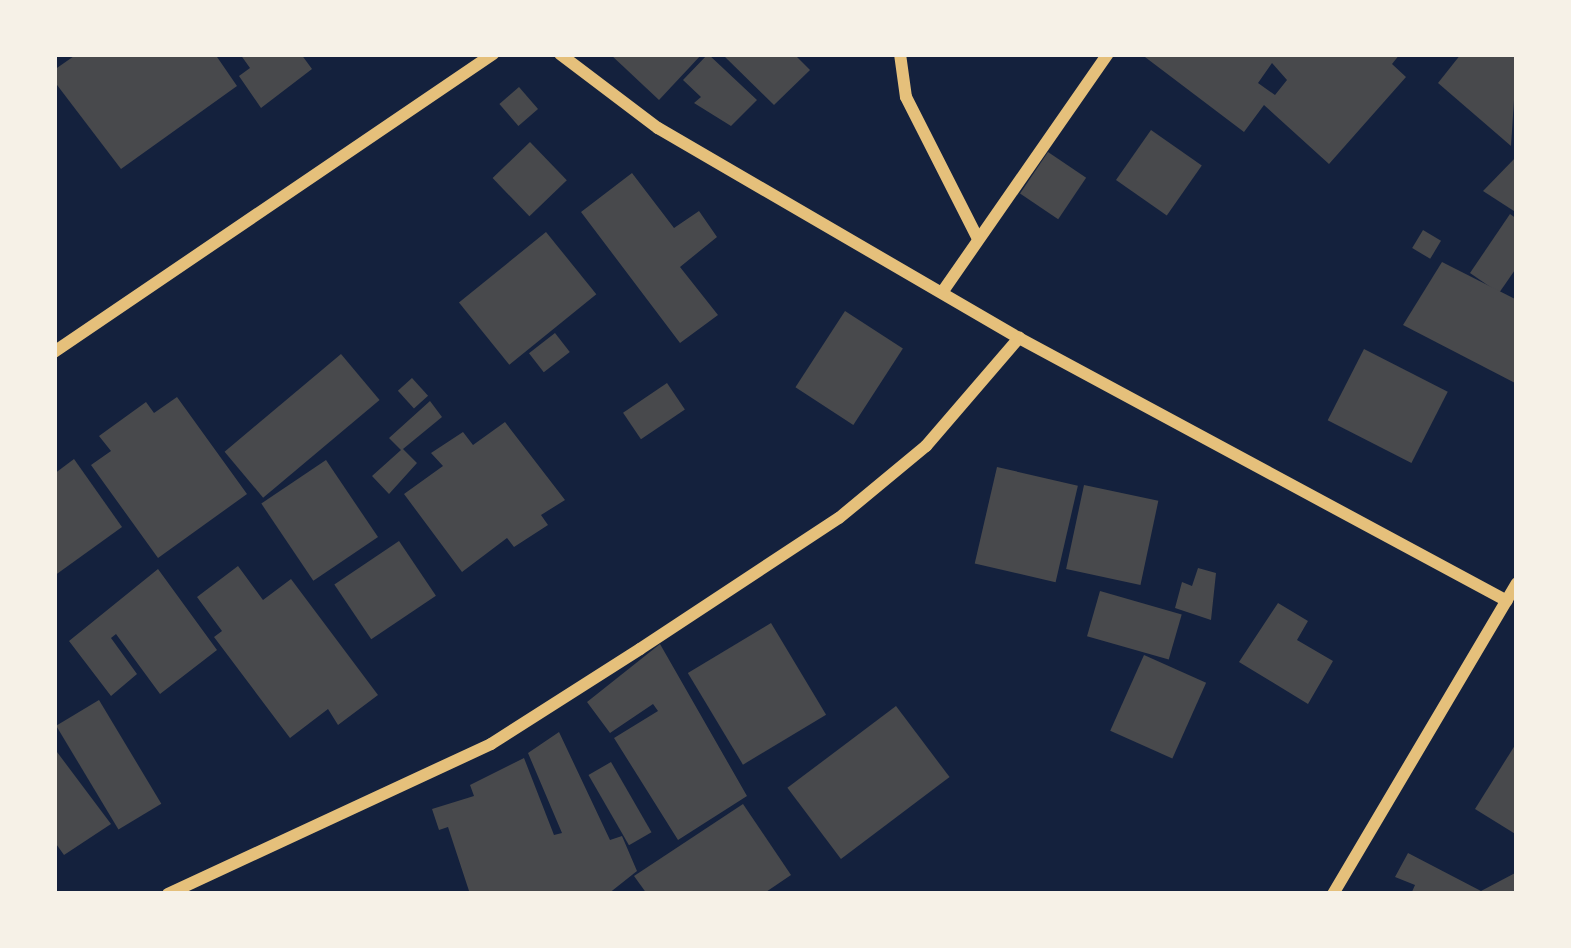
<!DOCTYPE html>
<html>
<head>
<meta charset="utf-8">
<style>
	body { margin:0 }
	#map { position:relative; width:1571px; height:948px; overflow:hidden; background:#14213d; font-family:"Roboto Condensed",sans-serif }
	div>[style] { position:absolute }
	.building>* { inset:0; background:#48494c; transform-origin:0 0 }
	.minor>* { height:12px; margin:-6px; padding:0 6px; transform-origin:6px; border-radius:6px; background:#e5c07b }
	span { translate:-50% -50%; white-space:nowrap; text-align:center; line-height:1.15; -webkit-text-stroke:12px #f6f1e7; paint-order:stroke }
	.frame { position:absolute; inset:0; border:57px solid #f6f1e7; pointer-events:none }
</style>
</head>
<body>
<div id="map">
	<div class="building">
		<i style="clip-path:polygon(77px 54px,215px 54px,237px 86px,121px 169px,54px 81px,54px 70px)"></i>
		<i style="clip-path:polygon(240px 54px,301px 54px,312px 69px,261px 108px,239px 76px,250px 68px)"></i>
		<i style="clip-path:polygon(610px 54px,702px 54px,659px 100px)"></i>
		<i style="clip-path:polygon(708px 54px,757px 100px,731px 126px,694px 103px,701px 97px,683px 80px)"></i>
		<i style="clip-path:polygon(722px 54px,794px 54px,810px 70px,774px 105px)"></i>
		<i style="clip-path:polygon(evenodd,1141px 54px,1400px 54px,1392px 64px,1406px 77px,1329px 164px,1264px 105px,1244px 132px,1141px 54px,1272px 63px,1287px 80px,1275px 95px,1258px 83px,1272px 63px)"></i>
		<i style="clip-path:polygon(1461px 54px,1517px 54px,1511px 146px,1438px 83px)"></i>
		<i style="left:519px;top:87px;width:29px;height:26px;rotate:49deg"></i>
		<i style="left:1151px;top:130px;width:62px;height:61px;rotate:35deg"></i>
		<i style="left:530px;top:142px;width:53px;height:52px;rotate:46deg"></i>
		<i style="left:1048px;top:152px;width:46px;height:50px;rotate:34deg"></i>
		<i style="clip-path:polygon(1517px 156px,1517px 213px,1483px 191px)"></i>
		<i style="clip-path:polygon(632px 173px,674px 228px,699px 211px,717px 237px,680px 267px,718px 315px,680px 343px,581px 212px)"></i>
		<i style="clip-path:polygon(1510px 214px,1517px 219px,1517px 267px,1499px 293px,1470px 273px)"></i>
		<i style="left:1423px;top:230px;width:21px;height:21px;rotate:31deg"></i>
		<i style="left:546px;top:232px;width:80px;height:112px;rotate:51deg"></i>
		<i style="clip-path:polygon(1442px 262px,1517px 300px,1517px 384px,1403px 325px)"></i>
		<i style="left:845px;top:311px;width:69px;height:91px;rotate:33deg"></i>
		<i style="left:555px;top:333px;width:24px;height:33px;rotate:52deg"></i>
		<i style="left:1364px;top:349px;width:94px;height:80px;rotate:27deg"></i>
		<i style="left:341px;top:354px;width:60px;height:152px;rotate:50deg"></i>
		<i style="left:412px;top:378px;width:24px;height:19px;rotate:48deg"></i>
		<i style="left:667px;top:383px;width:32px;height:53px;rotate:56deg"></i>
		<i style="clip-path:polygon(177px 397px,247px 494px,158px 558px,91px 465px,111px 451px,99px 436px,146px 402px,154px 413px)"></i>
		<i style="clip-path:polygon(430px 401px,442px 417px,403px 449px,417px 463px,389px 494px,372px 476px,401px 450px,389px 438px)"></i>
		<i style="clip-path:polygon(505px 422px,565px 500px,541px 515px,548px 525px,514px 547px,507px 538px,462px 572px,404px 494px,443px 466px,431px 453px,463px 432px,473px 445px)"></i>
		<i style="clip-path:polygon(74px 459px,122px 527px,54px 576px,54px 474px)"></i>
		<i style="left:326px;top:460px;width:93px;height:78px;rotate:56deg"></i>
		<i style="left:997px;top:467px;width:83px;height:99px;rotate:13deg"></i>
		<i style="left:1084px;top:485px;width:76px;height:86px;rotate:12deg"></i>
		<i style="left:399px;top:541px;width:66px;height:78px;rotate:56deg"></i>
		<i style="clip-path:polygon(238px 566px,263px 600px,291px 579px,378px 695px,338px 725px,328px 709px,290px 738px,214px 637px,222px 631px,197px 597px)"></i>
		<i style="clip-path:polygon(1198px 568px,1216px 573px,1211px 620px,1175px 608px,1182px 582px,1192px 586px)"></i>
		<i style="clip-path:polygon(158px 569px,217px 650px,160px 694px,116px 634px,111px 638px,137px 674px,111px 696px,69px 641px)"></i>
		<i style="left:1100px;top:591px;width:85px;height:47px;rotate:16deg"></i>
		<i style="clip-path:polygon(1278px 603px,1308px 621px,1297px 640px,1333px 661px,1308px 704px,1239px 662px)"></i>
		<i style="left:771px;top:623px;width:107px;height:97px;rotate:59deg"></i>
		<i style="clip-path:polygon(660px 644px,747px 796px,678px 840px,614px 738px,658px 711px,653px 704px,610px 733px,587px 702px)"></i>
		<i style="left:1144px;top:655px;width:68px;height:83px;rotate:24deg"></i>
		<i style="left:99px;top:700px;width:121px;height:50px;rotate:59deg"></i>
		<i style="left:896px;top:706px;width:89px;height:136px;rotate:53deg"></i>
		<i style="clip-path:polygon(559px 732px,610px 840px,622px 836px,637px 871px,608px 894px,470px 894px,448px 827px,439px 830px,432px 809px,474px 796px,470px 785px,524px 758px,554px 835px,562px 833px,528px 753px)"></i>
		<i style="clip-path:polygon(1517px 742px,1517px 835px,1475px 809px)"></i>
		<i style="clip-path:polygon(54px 748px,111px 824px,64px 855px,54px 841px)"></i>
		<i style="left:611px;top:762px;width:81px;height:26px;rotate:60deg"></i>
		<i style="clip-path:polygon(743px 804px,791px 875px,763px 894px,647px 894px,634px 876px)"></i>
		<i style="clip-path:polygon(1408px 853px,1481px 891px,1517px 872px,1517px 894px,1411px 894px,1415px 885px,1395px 877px)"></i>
	</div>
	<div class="minor">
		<i style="left:560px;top:54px;width:123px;rotate:37.1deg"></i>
		<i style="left:658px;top:128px;width:418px;rotate:30.2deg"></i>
		<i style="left:1019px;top:338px;width:554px;rotate:28.32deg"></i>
		<i style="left:900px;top:54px;width:43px;rotate:82.1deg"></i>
		<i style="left:906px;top:97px;width:157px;rotate:63.1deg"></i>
		<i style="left:943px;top:291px;width:289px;rotate:-55.2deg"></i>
		<i style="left:54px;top:352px;width:531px;rotate:-34.17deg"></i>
		<i style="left:168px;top:894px;width:356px;rotate:-24.9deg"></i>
		<i style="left:491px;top:744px;width:177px;rotate:-32.5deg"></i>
		<i style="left:640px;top:649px;width:238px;rotate:-33.4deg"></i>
		<i style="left:839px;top:518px;width:113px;rotate:-39.6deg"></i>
		<i style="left:926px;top:446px;width:143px;rotate:-49.3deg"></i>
		<i style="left:1333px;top:894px;width:361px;rotate:-59.4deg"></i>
	</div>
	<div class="frame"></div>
</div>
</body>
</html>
